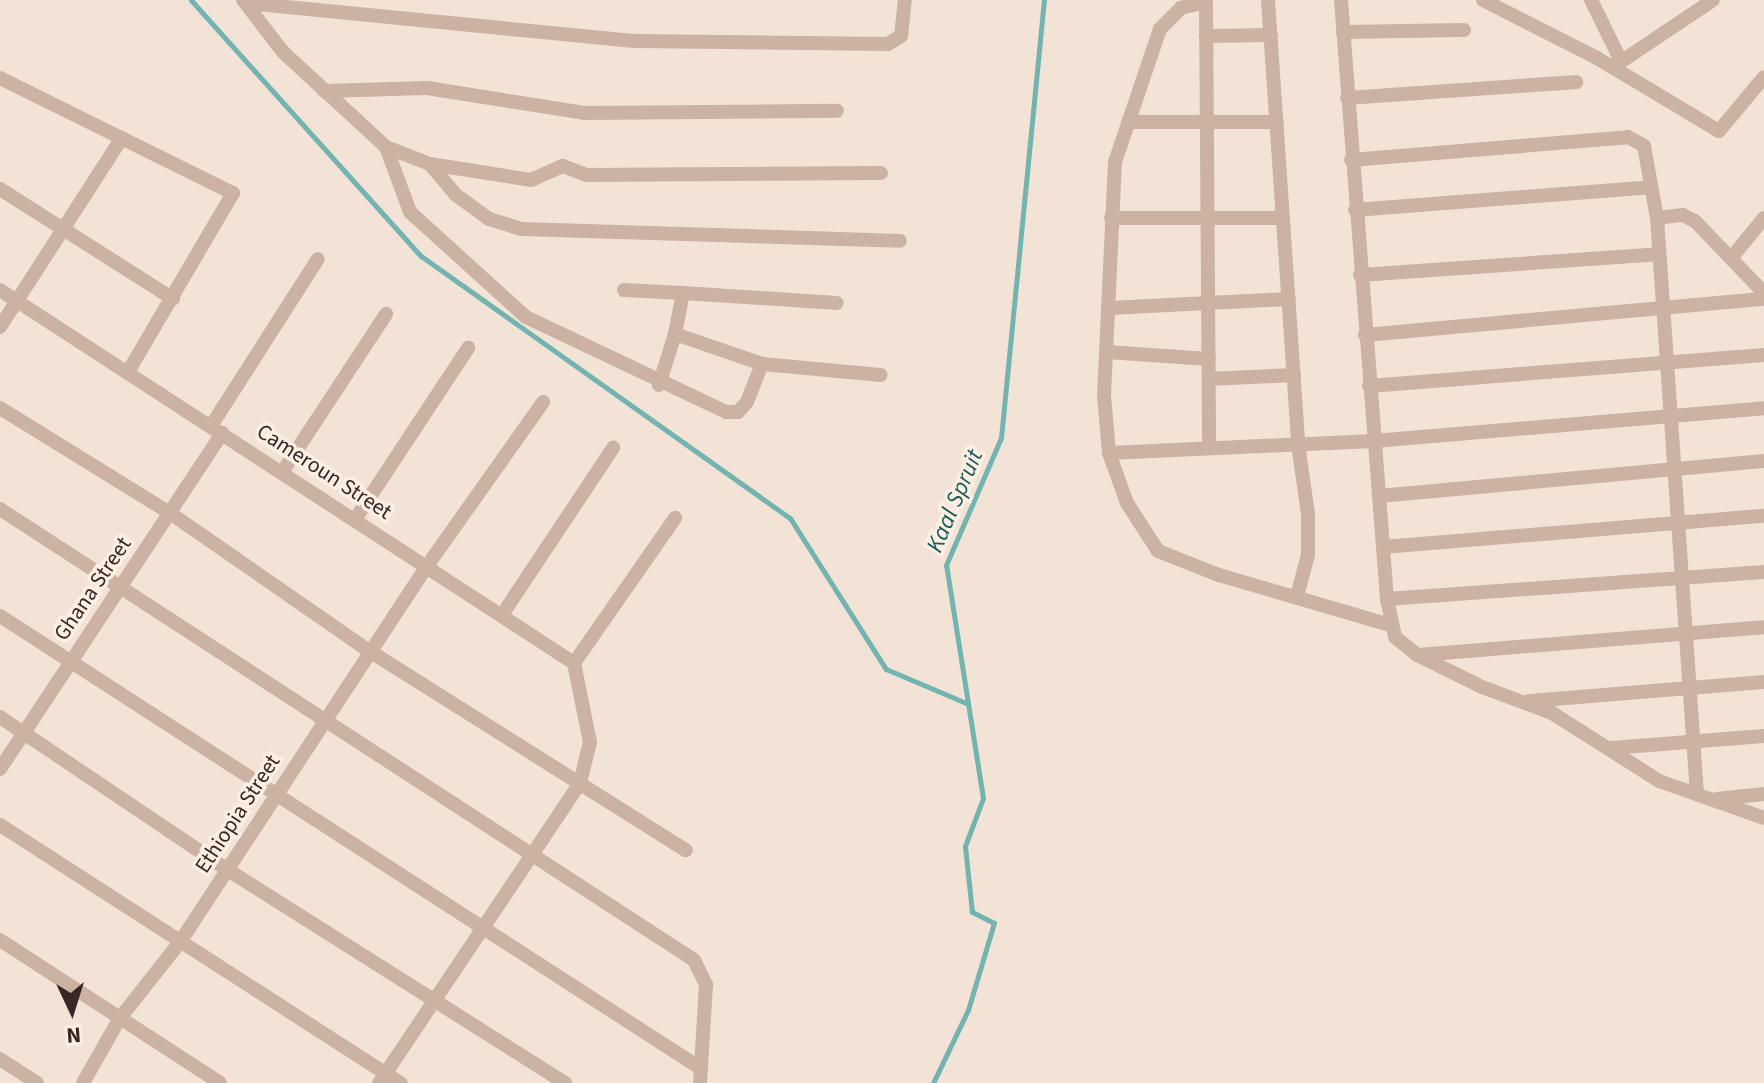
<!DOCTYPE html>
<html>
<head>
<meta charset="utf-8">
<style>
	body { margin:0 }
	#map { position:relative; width:1764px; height:1083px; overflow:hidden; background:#f3e3d7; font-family:"Source Sans 3",sans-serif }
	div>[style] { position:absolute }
	.stream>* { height:5px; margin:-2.5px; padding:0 2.5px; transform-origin:2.5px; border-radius:2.5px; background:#73b3b0 }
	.street>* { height:14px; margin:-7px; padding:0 7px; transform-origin:7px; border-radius:7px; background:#ccb2a2 }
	span { translate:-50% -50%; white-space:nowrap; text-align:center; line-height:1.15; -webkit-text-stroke:7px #fbeee3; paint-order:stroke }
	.street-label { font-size:22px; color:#362925 }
	.water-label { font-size:24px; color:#175b5a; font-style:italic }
	.north { position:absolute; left:32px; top:971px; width:80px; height:80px; -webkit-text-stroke:6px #fbeee3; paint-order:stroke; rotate:176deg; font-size:22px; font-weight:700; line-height:32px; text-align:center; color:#362925 }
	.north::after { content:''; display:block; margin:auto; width:28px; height:36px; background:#362925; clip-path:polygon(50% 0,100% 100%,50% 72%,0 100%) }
</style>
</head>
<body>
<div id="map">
	<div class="stream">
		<i style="left:191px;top:0;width:344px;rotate:48.1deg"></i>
		<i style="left:421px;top:256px;width:453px;rotate:35.4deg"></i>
		<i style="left:790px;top:518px;width:179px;rotate:57.6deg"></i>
		<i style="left:886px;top:669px;width:87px;rotate:23deg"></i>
		<i style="left:933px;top:1083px;width:81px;rotate:-64.4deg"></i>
		<i style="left:968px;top:1010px;width:91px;rotate:-73.4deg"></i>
		<i style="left:994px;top:923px;width:25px;rotate:-153deg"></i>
		<i style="left:972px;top:912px;width:66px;rotate:-96.1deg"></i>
		<i style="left:965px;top:846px;width:51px;rotate:-69.4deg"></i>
		<i style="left:983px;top:798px;width:236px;rotate:-99deg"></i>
		<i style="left:946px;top:565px;width:138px;rotate:-66.6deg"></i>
		<i style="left:1001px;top:438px;width:440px;rotate:-84.4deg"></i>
	</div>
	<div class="street">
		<i style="left:243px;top:0;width:66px;rotate:52.4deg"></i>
		<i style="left:283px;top:52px;width:140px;rotate:42.7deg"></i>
		<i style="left:386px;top:147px;width:69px;rotate:69.7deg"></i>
		<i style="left:410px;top:212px;width:156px;rotate:42.2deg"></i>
		<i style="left:526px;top:317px;width:221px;rotate:25.4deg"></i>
		<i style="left:726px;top:412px;width:12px"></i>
		<i style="left:738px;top:412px;width:13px;rotate:-48deg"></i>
		<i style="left:747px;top:402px;width:41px;rotate:-68.5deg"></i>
		<i style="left:762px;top:364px;width:119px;rotate:5.3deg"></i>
		<i style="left:1206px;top:0;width:448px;rotate:89.6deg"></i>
		<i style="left:1268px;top:0;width:445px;rotate:86.1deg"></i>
		<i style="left:1298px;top:444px;width:71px;rotate:81.9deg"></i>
		<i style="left:1308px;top:514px;width:41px;rotate:90deg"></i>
		<i style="left:1308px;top:555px;width:42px;rotate:105deg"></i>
		<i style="left:1341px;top:0;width:601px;rotate:85.61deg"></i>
		<i style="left:1387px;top:599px;width:378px;rotate:-4.1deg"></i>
		<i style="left:1483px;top:0;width:128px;rotate:27deg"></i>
		<i style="left:1597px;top:58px;width:142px;rotate:30.9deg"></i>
		<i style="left:1719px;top:131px;width:70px;rotate:-50.2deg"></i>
		<i style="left:1591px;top:0;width:66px;rotate:63.8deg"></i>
		<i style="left:1206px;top:2px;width:26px;rotate:167deg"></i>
		<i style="left:1181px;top:8px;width:30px;rotate:135deg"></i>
		<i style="left:1160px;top:29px;width:140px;rotate:108.7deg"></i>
		<i style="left:1115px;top:162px;width:233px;rotate:92.7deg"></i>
		<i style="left:1104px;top:395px;width:58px;rotate:85.1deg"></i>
		<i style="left:1109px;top:453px;width:53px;rotate:70.2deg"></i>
		<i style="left:1127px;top:503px;width:57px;rotate:57.1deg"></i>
		<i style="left:1158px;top:551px;width:66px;rotate:21.5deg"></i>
		<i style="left:1219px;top:575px;width:178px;rotate:16.3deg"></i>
		<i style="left:246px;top:3px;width:392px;rotate:5.6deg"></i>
		<i style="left:636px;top:41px;width:252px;rotate:0.7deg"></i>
		<i style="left:888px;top:44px;width:15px;rotate:-32deg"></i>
		<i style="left:901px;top:36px;width:36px;rotate:-84deg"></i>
		<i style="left:1343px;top:32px;width:121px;rotate:-0.9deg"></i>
		<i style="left:1206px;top:36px;width:65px;rotate:-0.9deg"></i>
		<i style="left:1613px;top:67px;width:120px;rotate:-33.8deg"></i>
		<i style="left:0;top:78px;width:260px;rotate:26.3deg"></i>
		<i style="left:233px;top:193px;width:205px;rotate:120.4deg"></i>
		<i style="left:324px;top:91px;width:103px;rotate:-1.7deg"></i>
		<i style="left:427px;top:88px;width:159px;rotate:9deg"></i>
		<i style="left:584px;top:113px;width:253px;rotate:-0.5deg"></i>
		<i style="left:1347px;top:98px;width:230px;rotate:-4deg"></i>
		<i style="left:1128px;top:122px;width:149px"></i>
		<i style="left:386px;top:147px;width:47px;rotate:21.1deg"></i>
		<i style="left:430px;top:164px;width:102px;rotate:9deg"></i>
		<i style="left:531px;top:180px;width:35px;rotate:-24deg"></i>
		<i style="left:563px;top:166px;width:25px;rotate:21deg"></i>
		<i style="left:586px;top:175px;width:295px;rotate:-0.4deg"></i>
		<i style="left:1351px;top:160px;width:278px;rotate:-4.7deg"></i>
		<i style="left:1628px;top:137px;width:18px;rotate:29deg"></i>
		<i style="left:1644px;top:146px;width:73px;rotate:79.8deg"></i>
		<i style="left:1657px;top:218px;width:577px;rotate:86.03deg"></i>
		<i style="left:430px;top:164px;width:40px;rotate:50deg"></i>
		<i style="left:456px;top:195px;width:41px;rotate:36deg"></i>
		<i style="left:489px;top:219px;width:34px;rotate:17deg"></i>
		<i style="left:522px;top:229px;width:378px;rotate:1.8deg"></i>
		<i style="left:0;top:189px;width:205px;rotate:32.4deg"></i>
		<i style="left:1355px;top:210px;width:297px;rotate:-4.4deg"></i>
		<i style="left:1111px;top:218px;width:172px"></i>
		<i style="left:1657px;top:218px;width:26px;rotate:-7deg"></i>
		<i style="left:1683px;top:215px;width:13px;rotate:27deg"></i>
		<i style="left:1695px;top:221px;width:100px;rotate:46.2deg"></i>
		<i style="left:1733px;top:256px;width:49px;rotate:-50.8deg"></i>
		<i style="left:1360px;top:275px;width:299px;rotate:-4deg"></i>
		<i style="left:0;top:290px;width:685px;rotate:33.02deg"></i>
		<i style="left:574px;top:663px;width:81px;rotate:78.6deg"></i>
		<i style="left:590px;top:742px;width:42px;rotate:103.7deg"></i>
		<i style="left:580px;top:783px;width:361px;rotate:123.8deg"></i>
		<i style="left:624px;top:290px;width:59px;rotate:2.9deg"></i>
		<i style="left:1110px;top:308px;width:179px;rotate:-2.9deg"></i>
		<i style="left:0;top:327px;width:225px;rotate:-57.2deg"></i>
		<i style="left:675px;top:334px;width:42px;rotate:-79deg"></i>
		<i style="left:683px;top:293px;width:154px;rotate:3.7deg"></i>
		<i style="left:1365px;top:335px;width:401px;rotate:-5.2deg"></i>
		<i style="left:1107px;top:352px;width:102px;rotate:3.9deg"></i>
		<i style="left:1209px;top:379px;width:85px;rotate:-2.7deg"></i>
		<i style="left:659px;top:385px;width:53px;rotate:-72.6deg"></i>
		<i style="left:675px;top:334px;width:92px;rotate:19deg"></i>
		<i style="left:1369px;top:386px;width:396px;rotate:-4.5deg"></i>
		<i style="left:0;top:408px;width:200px;rotate:31.7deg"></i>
		<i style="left:170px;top:513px;width:244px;rotate:34.7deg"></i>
		<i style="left:371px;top:652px;width:372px;rotate:32.2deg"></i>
		<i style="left:211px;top:426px;width:198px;rotate:-57.4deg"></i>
		<i style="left:1109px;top:453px;width:265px;rotate:-2.6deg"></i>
		<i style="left:1374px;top:441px;width:391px;rotate:-4.8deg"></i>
		<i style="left:283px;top:471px;width:188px;rotate:-56.7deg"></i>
		<i style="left:1379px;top:496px;width:387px;rotate:-5.2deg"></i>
		<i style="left:0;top:509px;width:828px;rotate:33.02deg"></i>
		<i style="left:694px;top:960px;width:28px;rotate:64deg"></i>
		<i style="left:706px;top:985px;width:98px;rotate:93.5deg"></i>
		<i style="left:356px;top:518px;width:204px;rotate:-56.6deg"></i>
		<i style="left:1383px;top:547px;width:382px;rotate:-4.7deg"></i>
		<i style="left:1387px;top:599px;width:39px;rotate:78deg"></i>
		<i style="left:1395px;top:637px;width:28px;rotate:39deg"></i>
		<i style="left:1417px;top:655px;width:72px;rotate:26.2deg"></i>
		<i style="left:1482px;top:687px;width:75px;rotate:20.4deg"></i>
		<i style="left:1552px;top:713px;width:127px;rotate:32.4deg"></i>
		<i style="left:1659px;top:781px;width:111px;rotate:19.4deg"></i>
		<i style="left:502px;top:615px;width:201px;rotate:-56.4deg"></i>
		<i style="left:0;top:616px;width:830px;rotate:32.85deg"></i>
		<i style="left:1418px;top:655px;width:347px;rotate:-4.6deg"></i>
		<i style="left:574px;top:663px;width:177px;rotate:-55.1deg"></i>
		<i style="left:1529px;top:701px;width:236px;rotate:-4.6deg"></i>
		<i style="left:0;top:717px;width:275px;rotate:33.9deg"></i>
		<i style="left:228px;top:870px;width:399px;rotate:32.3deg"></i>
		<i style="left:1612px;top:748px;width:152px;rotate:-4.5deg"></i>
		<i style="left:0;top:769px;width:403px;rotate:-56.5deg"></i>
		<i style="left:1717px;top:799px;width:47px;rotate:-6.1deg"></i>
		<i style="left:0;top:825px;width:477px;rotate:32.8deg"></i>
		<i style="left:0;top:940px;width:262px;rotate:33deg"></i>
		<i style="left:0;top:1059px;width:44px;rotate:33deg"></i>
		<i style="left:83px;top:1083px;width:75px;rotate:-60.4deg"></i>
		<i style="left:120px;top:1018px;width:97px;rotate:-51.7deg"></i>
		<i style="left:180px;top:942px;width:450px;rotate:-56.7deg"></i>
		<i style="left:427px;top:566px;width:201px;rotate:-54.7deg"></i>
	</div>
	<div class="street-label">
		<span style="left:324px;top:472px;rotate:33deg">Cameroun Street</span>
		<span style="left:93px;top:589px;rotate:-56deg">Ghana Street</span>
		<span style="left:238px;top:814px;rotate:-57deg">Ethiopia Street</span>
	</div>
	<div class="water-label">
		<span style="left:955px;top:501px;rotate:-67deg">Kaal Spruit</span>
	</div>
	<div class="north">N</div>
</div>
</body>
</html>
